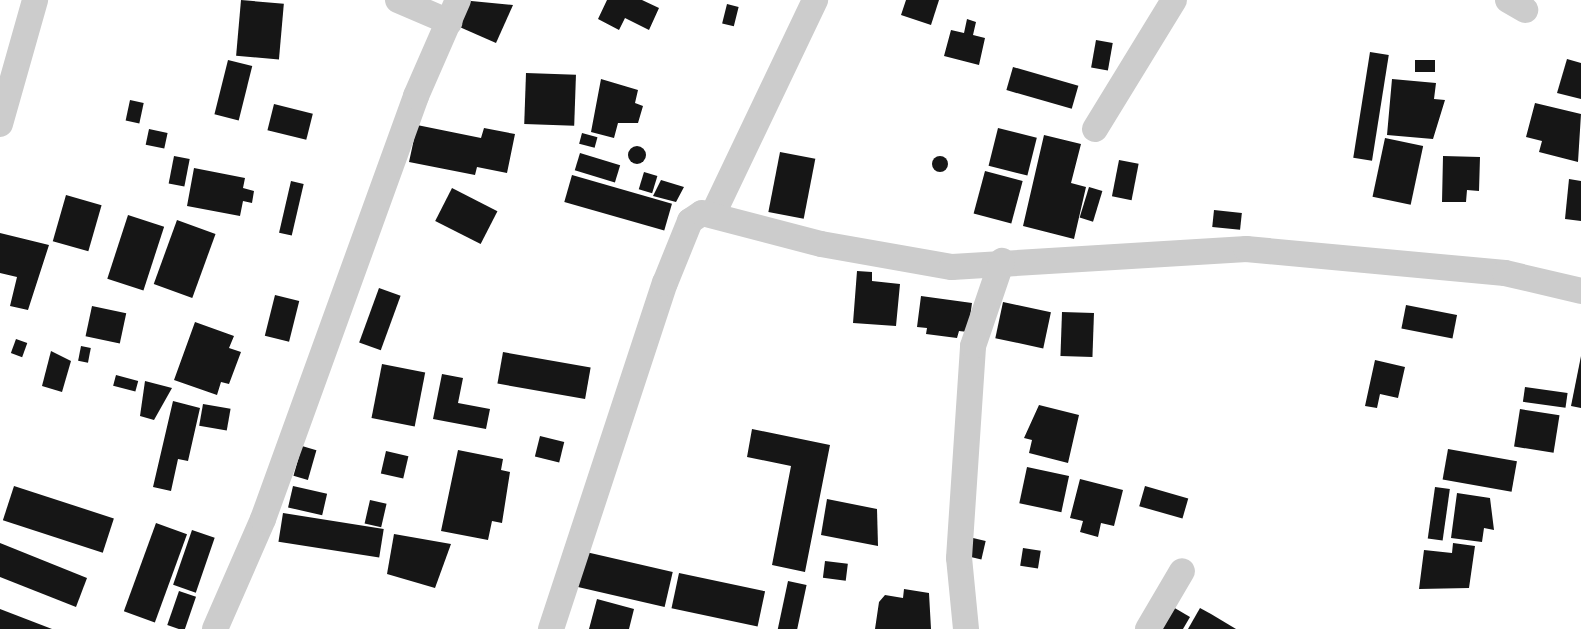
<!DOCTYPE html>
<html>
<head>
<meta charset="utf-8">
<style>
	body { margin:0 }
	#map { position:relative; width:1581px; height:629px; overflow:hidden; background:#fff; font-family:"Exo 2",sans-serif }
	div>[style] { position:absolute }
	.building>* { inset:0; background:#161616; transform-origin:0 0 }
	.round { border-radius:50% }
	.minor>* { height:26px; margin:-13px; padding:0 13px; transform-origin:13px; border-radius:13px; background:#ccc }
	span { translate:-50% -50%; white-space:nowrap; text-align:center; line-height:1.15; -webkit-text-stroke:7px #fff; paint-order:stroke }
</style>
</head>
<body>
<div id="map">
	<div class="building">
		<i style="left:241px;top:0;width:43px;height:56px;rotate:5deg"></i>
		<i style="clip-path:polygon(461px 0,513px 5px,496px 43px,455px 25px)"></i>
		<i style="clip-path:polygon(607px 0,642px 0,659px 8px,649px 30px,625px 18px,619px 30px,598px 19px)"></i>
		<i style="clip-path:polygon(906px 0,939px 0,931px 25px,901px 15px)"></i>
		<i style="left:727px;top:4px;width:12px;height:20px;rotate:14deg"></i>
		<i style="clip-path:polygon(967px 19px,976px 22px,973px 35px,985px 38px,979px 65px,944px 56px,951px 30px,964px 33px)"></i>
		<i style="left:1096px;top:40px;width:17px;height:28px;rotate:10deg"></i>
		<i style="left:1370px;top:52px;width:19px;height:107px;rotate:9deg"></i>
		<i style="clip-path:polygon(1567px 59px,1581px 63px,1581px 99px,1557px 93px)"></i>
		<i style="left:228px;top:60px;width:25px;height:56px;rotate:14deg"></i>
		<i style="left:1415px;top:60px;width:20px;height:12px"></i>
		<i style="left:1013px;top:67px;width:68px;height:24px;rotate:16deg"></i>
		<i style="left:526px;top:73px;width:50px;height:51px;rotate:2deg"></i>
		<i style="clip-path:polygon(601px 79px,638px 90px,635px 103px,643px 106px,638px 123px,618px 123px,614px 138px,591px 132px)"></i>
		<i style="clip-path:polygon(1392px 79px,1436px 83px,1434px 99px,1445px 100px,1433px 139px,1387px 135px)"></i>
		<i style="left:130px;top:100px;width:14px;height:21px;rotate:12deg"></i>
		<i style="clip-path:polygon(1535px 103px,1581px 114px,1578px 162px,1539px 152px,1542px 141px,1526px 137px)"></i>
		<i style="left:274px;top:104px;width:40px;height:27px;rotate:14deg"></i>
		<i style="clip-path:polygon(417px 125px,481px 138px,484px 128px,515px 134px,507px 173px,477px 167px,475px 175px,409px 162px)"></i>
		<i style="left:998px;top:128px;width:40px;height:39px;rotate:14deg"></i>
		<i style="left:149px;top:129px;width:19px;height:16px;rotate:12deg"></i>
		<i style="left:582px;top:133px;width:16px;height:11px;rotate:15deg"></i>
		<i style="clip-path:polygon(1044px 135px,1081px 144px,1071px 183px,1086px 187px,1074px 239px,1023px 226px)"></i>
		<i style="left:1385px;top:138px;width:39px;height:60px;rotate:12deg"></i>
		<i class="round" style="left:628px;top:146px;width:18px;height:18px"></i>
		<i style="left:780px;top:152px;width:36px;height:61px;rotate:11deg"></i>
		<i style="left:580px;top:153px;width:42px;height:18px;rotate:17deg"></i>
		<i style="left:174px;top:156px;width:16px;height:28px;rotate:11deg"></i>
		<i style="clip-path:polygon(1443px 156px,1480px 157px,1479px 191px,1467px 190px,1466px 202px,1442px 202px)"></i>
		<i class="round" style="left:932px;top:156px;width:16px;height:16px"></i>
		<i style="left:1119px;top:160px;width:20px;height:37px;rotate:11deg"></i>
		<i style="clip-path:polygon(194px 168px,245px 178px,243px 188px,254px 191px,252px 203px,243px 201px,240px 216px,187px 206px)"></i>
		<i style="left:985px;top:171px;width:39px;height:44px;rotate:15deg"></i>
		<i style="left:644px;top:172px;width:14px;height:18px;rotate:17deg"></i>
		<i style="left:572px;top:175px;width:104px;height:28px;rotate:16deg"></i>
		<i style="clip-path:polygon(1569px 179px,1581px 181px,1581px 221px,1565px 219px)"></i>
		<i style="clip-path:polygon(661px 180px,684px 187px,676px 202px,653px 196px)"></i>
		<i style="left:291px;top:181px;width:13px;height:53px;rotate:13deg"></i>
		<i style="left:1089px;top:187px;width:14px;height:32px;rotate:17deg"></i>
		<i style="left:452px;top:188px;width:51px;height:37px;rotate:27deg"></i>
		<i style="left:66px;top:195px;width:37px;height:48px;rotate:16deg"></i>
		<i style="left:1214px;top:210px;width:28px;height:17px;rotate:6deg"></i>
		<i style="left:128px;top:215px;width:38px;height:67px;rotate:18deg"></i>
		<i style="left:177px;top:220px;width:41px;height:68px;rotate:20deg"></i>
		<i style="clip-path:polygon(0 233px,49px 245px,28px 310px,10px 306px,17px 277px,0 273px)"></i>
		<i style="clip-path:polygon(857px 271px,872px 272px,872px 281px,900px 284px,896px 326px,853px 323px)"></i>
		<i style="left:379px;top:288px;width:23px;height:58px;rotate:20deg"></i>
		<i style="left:275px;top:295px;width:25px;height:42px;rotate:14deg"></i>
		<i style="clip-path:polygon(921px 296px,972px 303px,968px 332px,959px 331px,957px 338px,926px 334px,927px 328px,917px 327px)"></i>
		<i style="left:1003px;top:302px;width:49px;height:37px;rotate:12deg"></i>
		<i style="left:1406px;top:305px;width:52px;height:24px;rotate:11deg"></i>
		<i style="left:92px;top:306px;width:35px;height:31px;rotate:12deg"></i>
		<i style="left:1062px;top:312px;width:32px;height:44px;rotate:2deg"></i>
		<i style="clip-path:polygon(195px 322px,234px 336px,229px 348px,241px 352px,229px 384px,221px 382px,217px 395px,174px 380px)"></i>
		<i style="left:16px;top:339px;width:12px;height:15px;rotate:20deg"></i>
		<i style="left:81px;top:346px;width:10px;height:15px;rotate:11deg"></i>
		<i style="clip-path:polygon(51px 351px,71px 361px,62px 392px,42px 386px)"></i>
		<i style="left:503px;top:352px;width:89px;height:32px;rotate:10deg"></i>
		<i style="clip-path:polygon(1581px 356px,1581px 408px,1571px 406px)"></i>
		<i style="clip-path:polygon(1375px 360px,1405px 367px,1398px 398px,1380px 394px,1377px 408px,1365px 406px)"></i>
		<i style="left:382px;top:364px;width:44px;height:55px;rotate:11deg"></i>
		<i style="clip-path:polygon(442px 374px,463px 378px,458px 403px,490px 409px,486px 429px,433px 419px)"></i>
		<i style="left:116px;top:375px;width:23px;height:11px;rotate:15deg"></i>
		<i style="clip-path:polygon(145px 381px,172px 388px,154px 420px,140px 416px)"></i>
		<i style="left:1525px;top:387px;width:43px;height:15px;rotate:8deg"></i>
		<i style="clip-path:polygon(173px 401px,200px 408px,188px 461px,178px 459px,171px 491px,153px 487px)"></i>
		<i style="left:203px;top:404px;width:28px;height:22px;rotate:10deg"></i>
		<i style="clip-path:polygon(1039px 405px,1079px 415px,1068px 463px,1029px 453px,1032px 440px,1024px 438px)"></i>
		<i style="left:1520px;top:409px;width:40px;height:38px;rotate:9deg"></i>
		<i style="clip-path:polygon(752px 429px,830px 445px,805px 572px,772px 565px,791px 466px,747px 457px)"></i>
		<i style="left:540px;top:436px;width:25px;height:21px;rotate:14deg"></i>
		<i style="left:302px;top:446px;width:15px;height:31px;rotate:16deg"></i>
		<i style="left:1448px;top:449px;width:70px;height:31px;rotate:10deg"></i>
		<i style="clip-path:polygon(458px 450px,503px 459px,501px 470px,510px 472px,502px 523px,492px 521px,488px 540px,441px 531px)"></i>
		<i style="left:386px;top:451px;width:23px;height:23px;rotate:13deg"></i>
		<i style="left:1027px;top:467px;width:43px;height:37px;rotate:12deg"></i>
		<i style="clip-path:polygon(1080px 479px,1123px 490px,1114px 526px,1101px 523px,1098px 537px,1080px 532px,1083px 521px,1070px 518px)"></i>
		<i style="left:14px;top:486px;width:105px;height:36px;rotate:18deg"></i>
		<i style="left:293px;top:486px;width:35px;height:22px;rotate:13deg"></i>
		<i style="left:1145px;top:486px;width:45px;height:21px;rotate:16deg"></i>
		<i style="left:1435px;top:487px;width:15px;height:52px;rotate:8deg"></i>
		<i style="clip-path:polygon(1457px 493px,1490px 498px,1494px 530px,1484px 528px,1482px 542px,1451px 538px)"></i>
		<i style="clip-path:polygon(827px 499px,877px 509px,878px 546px,821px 535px)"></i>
		<i style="left:370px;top:500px;width:17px;height:24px;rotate:13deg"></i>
		<i style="left:283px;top:513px;width:102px;height:29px;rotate:9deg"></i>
		<i style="left:156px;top:523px;width:33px;height:94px;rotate:20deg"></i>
		<i style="left:192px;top:530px;width:24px;height:58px;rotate:19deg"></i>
		<i style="clip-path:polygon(394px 534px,451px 544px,435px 588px,387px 574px)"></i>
		<i style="left:973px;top:538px;width:13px;height:19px;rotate:13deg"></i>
		<i style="clip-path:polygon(0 543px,87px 578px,76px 607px,0 577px)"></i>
		<i style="clip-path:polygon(1453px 543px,1475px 546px,1469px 588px,1419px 589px,1424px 550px,1452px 553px)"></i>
		<i style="left:1023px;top:548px;width:18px;height:18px;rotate:9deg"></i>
		<i style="left:586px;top:552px;width:89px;height:36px;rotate:13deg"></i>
		<i style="left:825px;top:561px;width:23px;height:17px;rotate:7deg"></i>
		<i style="left:679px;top:573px;width:88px;height:36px;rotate:12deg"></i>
		<i style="left:788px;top:581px;width:19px;height:49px;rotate:12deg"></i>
		<i style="clip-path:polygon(904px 589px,929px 593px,931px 629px,875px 629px,879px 602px,885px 595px,903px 598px)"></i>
		<i style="left:179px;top:591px;width:18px;height:36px;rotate:19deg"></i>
		<i style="clip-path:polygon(597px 599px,634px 609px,629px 629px,589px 629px)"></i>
		<i style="clip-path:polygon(1173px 607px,1190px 617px,1183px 629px,1160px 629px)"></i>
		<i style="clip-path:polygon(1200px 608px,1211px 614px,1236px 629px,1188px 629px)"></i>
		<i style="clip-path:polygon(0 609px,52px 629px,0 629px)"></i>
	</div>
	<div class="minor">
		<i style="left:398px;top:0;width:56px;rotate:23.3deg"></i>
		<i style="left:1508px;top:0;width:20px;rotate:30deg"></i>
		<i style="left:0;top:124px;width:129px;rotate:-74.2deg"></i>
		<i style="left:1095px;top:129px;width:151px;rotate:-58.5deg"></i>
		<i style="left:714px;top:212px;width:235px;rotate:-64.5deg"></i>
		<i style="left:215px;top:629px;width:120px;rotate:-66.4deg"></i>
		<i style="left:263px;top:519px;width:450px;rotate:-70.1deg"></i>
		<i style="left:416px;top:96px;width:105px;rotate:-66.4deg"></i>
		<i style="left:551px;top:629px;width:364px;rotate:-71.8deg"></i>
		<i style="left:665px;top:283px;width:67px;rotate:-68deg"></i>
		<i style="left:690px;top:221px;width:14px;rotate:-34deg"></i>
		<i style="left:702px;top:213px;width:123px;rotate:14.6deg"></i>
		<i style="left:821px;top:244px;width:133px;rotate:10deg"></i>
		<i style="left:952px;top:267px;width:295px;rotate:-3.5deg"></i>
		<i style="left:1246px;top:249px;width:260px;rotate:5.3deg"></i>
		<i style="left:1505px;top:273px;width:78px;rotate:13.3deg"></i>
		<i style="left:966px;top:629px;width:71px;rotate:-95.6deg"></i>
		<i style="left:959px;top:558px;width:212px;rotate:-86.2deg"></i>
		<i style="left:973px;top:346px;width:90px;rotate:-71.2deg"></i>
		<i style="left:1148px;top:629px;width:67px;rotate:-59.6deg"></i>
	</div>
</div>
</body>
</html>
